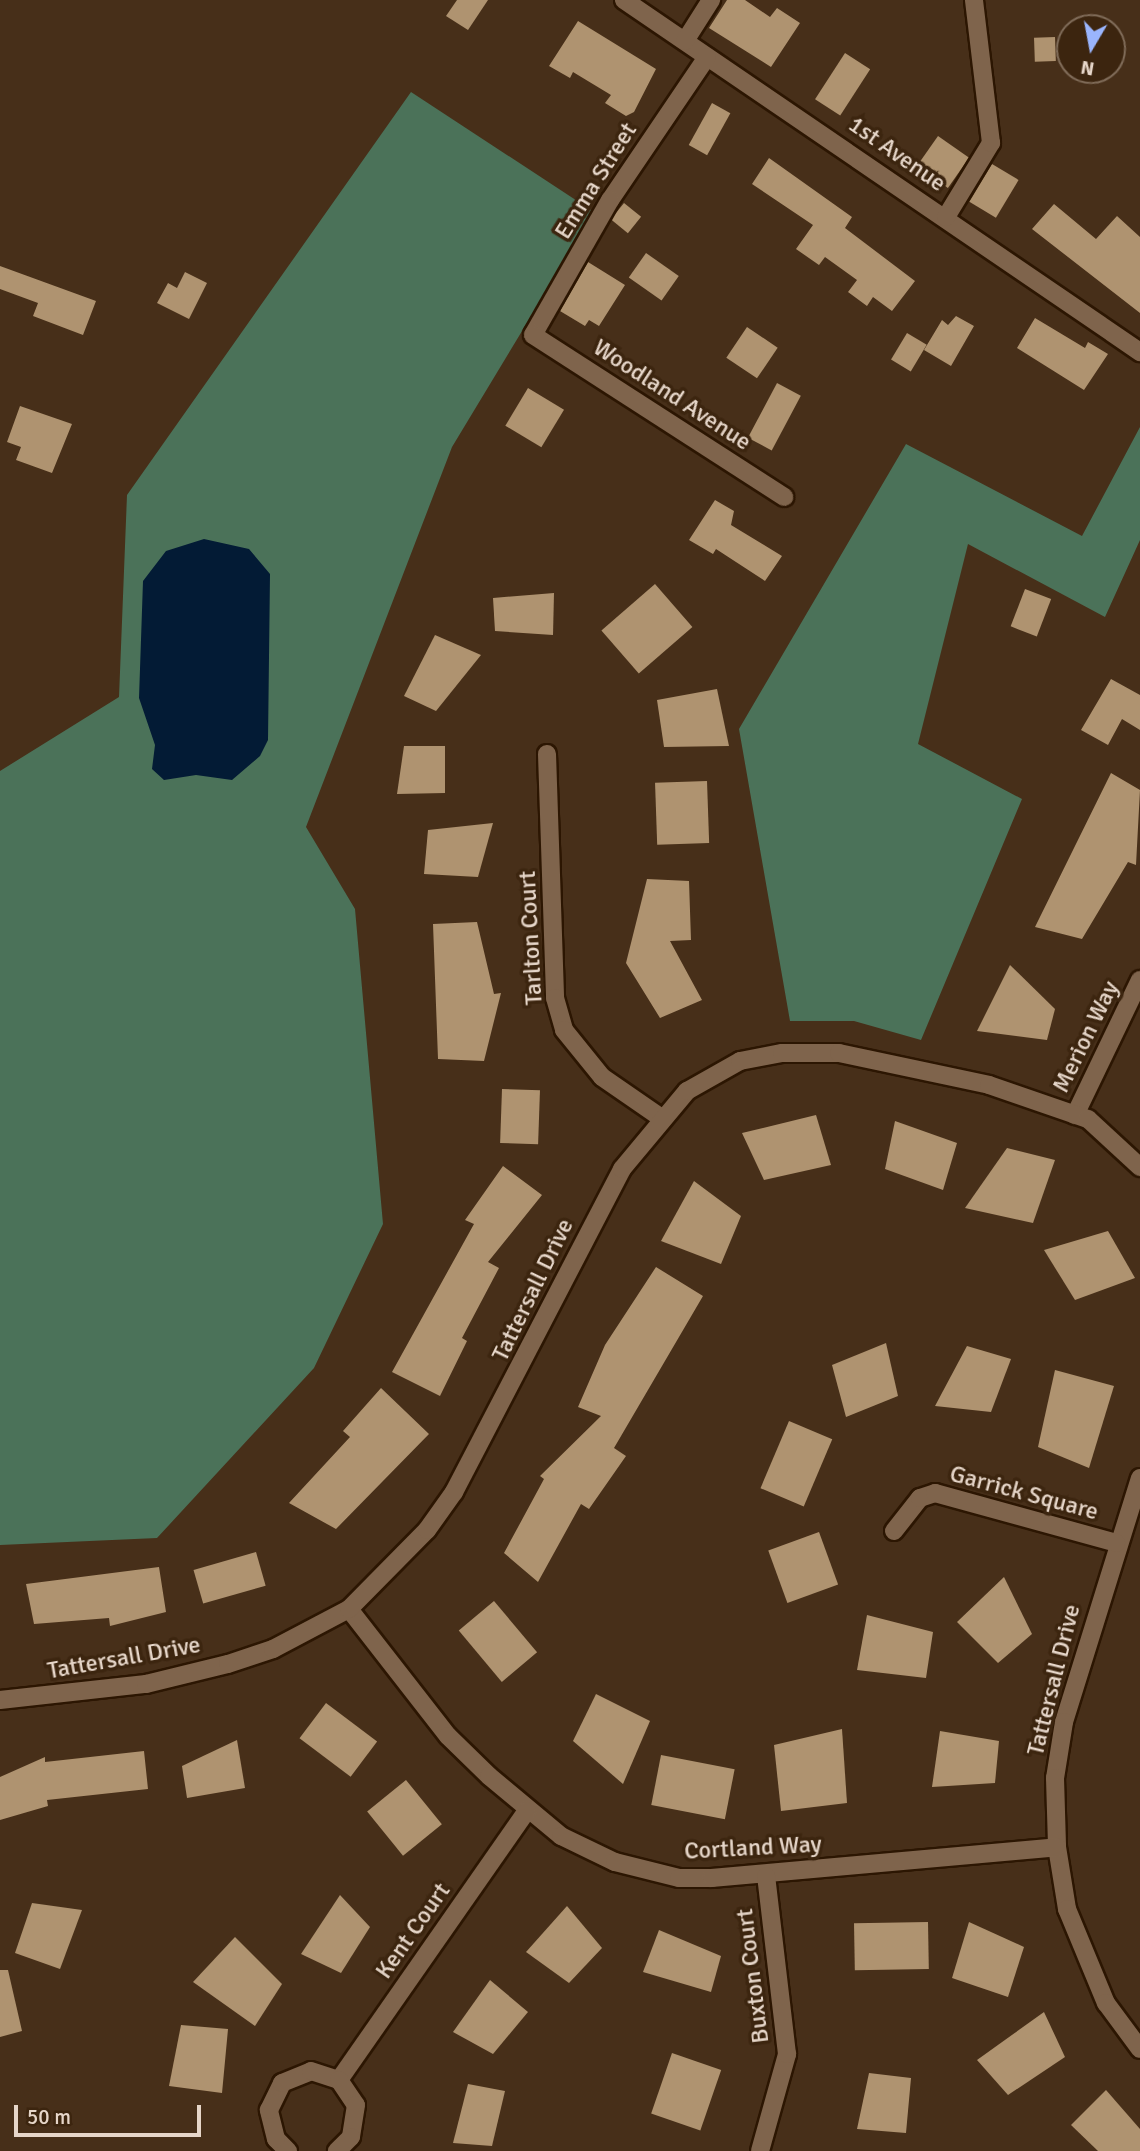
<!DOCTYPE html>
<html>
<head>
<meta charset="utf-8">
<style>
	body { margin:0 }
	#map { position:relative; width:1140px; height:2151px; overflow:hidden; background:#472f19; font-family:Signika,sans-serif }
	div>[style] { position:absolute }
	.forest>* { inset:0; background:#4b7259 }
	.water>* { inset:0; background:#031b35 }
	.building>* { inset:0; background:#af9370; transform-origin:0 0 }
	.roads { filter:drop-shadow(2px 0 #2c1602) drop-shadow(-2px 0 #2c1602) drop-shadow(0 2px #2c1602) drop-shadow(0 -2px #2c1602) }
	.minor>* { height:18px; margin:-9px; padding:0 9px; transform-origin:9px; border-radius:9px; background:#7f644c }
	span { translate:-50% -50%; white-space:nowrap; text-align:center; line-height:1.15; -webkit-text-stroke:7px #3c250f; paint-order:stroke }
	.street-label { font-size:24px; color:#e6d6c9 }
	.north { position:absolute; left:1056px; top:14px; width:70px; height:70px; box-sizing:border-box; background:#3c250f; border:2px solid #806c59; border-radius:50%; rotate:190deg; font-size:19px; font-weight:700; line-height:28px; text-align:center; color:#e6d6c9 }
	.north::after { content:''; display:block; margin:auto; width:24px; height:32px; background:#9ab5fd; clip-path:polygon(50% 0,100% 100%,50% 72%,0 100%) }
	.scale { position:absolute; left:14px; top:2105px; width:187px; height:32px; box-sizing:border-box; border:4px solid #e6d6c9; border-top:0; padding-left:9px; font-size:21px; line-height:24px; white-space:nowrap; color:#e6d6c9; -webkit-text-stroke:5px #3c250f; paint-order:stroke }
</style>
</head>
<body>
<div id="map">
	<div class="forest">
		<i style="clip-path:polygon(411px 92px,594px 212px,452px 447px,306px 827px,355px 909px,383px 1224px,314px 1368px,157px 1538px,0 1545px,0 771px,119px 697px,127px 495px)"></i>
		<i style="clip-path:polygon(1140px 427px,1140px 540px,1105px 617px,968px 544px,918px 744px,1022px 799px,921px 1040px,854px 1021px,790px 1021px,739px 729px,906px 444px,1082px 536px)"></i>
	</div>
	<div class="water">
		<i style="clip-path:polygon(204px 539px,249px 549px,270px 574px,268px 740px,260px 756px,232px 780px,196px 775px,164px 780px,152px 769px,155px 745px,139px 698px,143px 581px,166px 551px)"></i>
	</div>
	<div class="building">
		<i style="clip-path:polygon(457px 0,488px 0,468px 30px,446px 16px)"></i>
		<i style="clip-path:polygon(727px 0,745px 0,770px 17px,777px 8px,800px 23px,771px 67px,709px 28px)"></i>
		<i style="clip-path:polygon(578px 21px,656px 69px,634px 112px,626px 116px,605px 103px,611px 95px,573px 72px,570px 78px,549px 66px)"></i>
		<i style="left:1055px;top:37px;width:24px;height:21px;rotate:88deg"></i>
		<i style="left:845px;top:53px;width:30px;height:55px;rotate:33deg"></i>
		<i style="left:712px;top:103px;width:21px;height:48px;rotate:29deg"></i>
		<i style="left:938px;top:136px;width:38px;height:37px;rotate:35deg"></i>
		<i style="clip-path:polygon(769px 158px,852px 217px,845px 228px,915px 281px,892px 311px,873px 297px,867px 306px,848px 292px,857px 280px,825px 257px,819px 265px,796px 249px,813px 225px,752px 184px)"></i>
		<i style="left:992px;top:164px;width:31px;height:44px;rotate:31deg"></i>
		<i style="left:624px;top:203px;width:22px;height:21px;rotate:39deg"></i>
		<i style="clip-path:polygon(1054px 204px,1096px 239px,1117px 216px,1140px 237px,1140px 313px,1032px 229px)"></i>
		<i style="left:646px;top:253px;width:40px;height:30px;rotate:35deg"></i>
		<i style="clip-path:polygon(588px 262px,625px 285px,599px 326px,589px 320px,585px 326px,560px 311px)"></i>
		<i style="clip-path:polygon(0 266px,96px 301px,83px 335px,33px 316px,38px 303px,0 289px)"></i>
		<i style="clip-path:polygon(185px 272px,207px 283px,189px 319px,157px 303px,168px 283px,177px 288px)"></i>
		<i style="clip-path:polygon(956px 316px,974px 326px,951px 366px,924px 350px,942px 320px,948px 325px)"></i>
		<i style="clip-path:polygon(1035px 318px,1085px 348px,1088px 342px,1108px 354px,1084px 390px,1017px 348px)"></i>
		<i style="left:747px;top:327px;width:37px;height:37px;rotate:34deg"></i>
		<i style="left:907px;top:333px;width:23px;height:31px;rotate:31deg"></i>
		<i style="left:777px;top:383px;width:27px;height:62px;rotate:28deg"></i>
		<i style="left:528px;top:388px;width:42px;height:44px;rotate:31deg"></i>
		<i style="clip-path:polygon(20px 406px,72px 424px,52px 473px,16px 460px,21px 447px,7px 442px)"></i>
		<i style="clip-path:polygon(715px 500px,734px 511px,731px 525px,782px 556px,765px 581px,716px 549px,713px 554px,689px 540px)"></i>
		<i style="left:655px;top:584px;width:57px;height:71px;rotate:49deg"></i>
		<i style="left:1025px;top:589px;width:28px;height:40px;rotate:21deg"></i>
		<i style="clip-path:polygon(554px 593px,553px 635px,495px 631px,493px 598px)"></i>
		<i style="clip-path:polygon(435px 635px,481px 655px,436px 711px,404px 696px)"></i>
		<i style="clip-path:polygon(1111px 679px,1140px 695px,1140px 730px,1122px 719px,1108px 745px,1081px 730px)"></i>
		<i style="clip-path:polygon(717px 689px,729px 746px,664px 747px,657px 700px)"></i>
		<i style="clip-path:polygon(404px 746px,445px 746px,445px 793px,397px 794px)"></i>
		<i style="clip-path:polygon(1111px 773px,1140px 790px,1136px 865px,1128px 862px,1082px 939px,1035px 927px)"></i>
		<i style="left:707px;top:781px;width:62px;height:52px;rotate:88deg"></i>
		<i style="clip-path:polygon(493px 823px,478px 877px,424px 874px,428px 830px)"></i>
		<i style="clip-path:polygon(647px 879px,689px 881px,691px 940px,670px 941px,702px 1000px,660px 1018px,626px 963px)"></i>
		<i style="clip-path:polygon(477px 922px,494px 994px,501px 993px,484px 1061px,438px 1059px,433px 924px)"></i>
		<i style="clip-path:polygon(1010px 965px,1055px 1009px,1047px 1040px,977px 1031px)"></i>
		<i style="left:502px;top:1089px;width:38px;height:54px;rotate:2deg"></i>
		<i style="clip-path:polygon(816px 1115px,831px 1165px,764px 1180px,742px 1133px)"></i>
		<i style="clip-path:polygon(895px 1121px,957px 1143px,943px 1190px,885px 1169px)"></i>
		<i style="clip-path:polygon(1007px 1148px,1055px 1160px,1033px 1223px,965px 1208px)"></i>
		<i style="clip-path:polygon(503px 1166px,542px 1195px,488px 1262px,499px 1268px,462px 1338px,467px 1341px,440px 1396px,392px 1372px,474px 1224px,465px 1220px)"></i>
		<i style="clip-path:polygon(694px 1181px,741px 1216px,721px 1264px,661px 1241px)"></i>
		<i style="clip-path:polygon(1108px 1231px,1135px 1278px,1075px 1300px,1044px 1250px)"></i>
		<i style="clip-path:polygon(656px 1267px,703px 1296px,614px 1448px,626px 1456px,589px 1509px,581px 1504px,538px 1582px,504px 1553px,544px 1479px,540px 1476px,601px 1416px,578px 1407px,605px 1345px)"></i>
		<i style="clip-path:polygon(886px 1343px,898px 1396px,846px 1417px,832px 1365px)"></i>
		<i style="clip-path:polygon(967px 1346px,1011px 1359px,991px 1412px,935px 1406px)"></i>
		<i style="clip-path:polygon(1055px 1370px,1114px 1386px,1089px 1468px,1038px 1447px)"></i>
		<i style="clip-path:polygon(381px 1388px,429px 1434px,336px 1529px,289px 1503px,350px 1437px,343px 1431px)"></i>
		<i style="left:789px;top:1421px;width:47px;height:73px;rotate:23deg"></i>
		<i style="left:819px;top:1532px;width:56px;height:54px;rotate:70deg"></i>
		<i style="left:256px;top:1552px;width:35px;height:65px;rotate:74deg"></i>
		<i style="clip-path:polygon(159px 1567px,166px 1612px,110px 1626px,109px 1618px,34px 1624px,26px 1584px)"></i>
		<i style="clip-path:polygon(1004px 1577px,1032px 1634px,998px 1663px,957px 1622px)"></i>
		<i style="left:494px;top:1601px;width:67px;height:46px;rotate:50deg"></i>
		<i style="clip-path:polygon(867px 1615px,933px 1632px,926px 1678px,857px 1670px)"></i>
		<i style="clip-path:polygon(596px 1694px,650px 1721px,623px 1784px,573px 1741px)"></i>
		<i style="left:326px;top:1703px;width:64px;height:44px;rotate:37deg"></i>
		<i style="clip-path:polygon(842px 1729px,847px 1803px,781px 1811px,774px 1745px)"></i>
		<i style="clip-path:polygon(940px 1731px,999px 1741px,995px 1783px,932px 1787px)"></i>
		<i style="clip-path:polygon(237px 1740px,245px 1788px,187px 1798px,182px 1766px)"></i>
		<i style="clip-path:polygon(144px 1751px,148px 1789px,47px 1800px,48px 1806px,0 1820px,0 1777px,45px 1757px,45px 1762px)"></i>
		<i style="left:661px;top:1755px;width:75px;height:51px;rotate:11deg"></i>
		<i style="left:406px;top:1780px;width:57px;height:50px;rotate:51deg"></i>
		<i style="clip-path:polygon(340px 1895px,370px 1927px,341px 1973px,301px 1954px)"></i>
		<i style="clip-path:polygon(32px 1903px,82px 1910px,60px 1969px,15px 1953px)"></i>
		<i style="clip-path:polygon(567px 1906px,602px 1948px,569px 1983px,526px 1952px)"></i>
		<i style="left:928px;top:1922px;width:47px;height:74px;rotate:89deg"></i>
		<i style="clip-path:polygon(969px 1922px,1024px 1947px,1008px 1997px,952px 1978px)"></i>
		<i style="clip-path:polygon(659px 1930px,721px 1956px,711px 1992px,643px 1972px)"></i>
		<i style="clip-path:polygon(235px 1937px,282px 1984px,255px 2026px,193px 1982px)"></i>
		<i style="clip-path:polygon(0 1970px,8px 1970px,22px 2031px,0 2037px)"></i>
		<i style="clip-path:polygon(490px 1980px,528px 2012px,493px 2054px,453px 2032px)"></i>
		<i style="clip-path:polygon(1044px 2012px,1065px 2057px,1008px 2095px,977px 2060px)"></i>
		<i style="clip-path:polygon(181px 2025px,228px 2029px,222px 2093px,169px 2086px)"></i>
		<i style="left:672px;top:2053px;width:52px;height:64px;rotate:19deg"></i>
		<i style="clip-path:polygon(869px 2073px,911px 2078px,906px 2133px,857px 2129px)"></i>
		<i style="clip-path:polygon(468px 2084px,505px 2091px,492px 2146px,453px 2143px)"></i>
		<i style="clip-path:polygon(1106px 2090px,1140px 2129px,1140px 2151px,1098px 2151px,1071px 2125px)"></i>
	</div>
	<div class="roads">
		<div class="minor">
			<i style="left:624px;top:0;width:625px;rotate:34.3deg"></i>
			<i style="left:685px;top:41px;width:49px;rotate:-57.6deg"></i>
			<i style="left:707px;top:57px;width:173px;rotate:124.1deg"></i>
			<i style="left:610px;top:200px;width:155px;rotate:119.7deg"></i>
			<i style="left:533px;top:335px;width:299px;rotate:32.8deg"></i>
			<i style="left:946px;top:217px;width:87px;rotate:-58.7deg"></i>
			<i style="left:991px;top:143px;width:144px;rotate:-96.8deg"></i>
			<i style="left:547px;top:754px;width:244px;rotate:88.1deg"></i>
			<i style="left:555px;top:998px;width:33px;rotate:74deg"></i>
			<i style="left:564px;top:1030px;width:60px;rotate:51deg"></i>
			<i style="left:602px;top:1077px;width:70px;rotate:34.6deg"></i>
			<i style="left:1075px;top:1115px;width:150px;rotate:-64.3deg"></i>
			<i style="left:1140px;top:1478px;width:256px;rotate:107.3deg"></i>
			<i style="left:1064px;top:1722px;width:57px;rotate:99.1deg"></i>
			<i style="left:1055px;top:1778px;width:69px;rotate:88.3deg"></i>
			<i style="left:1057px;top:1847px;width:63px;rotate:80.8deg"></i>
			<i style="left:1067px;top:1909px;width:102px;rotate:67.5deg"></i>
			<i style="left:1106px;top:2003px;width:57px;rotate:53.5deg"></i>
			<i style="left:894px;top:1531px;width:42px;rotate:-51.8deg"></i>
			<i style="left:920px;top:1498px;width:16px;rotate:-18deg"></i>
			<i style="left:935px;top:1493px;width:188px;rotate:15.4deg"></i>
			<i style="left:349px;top:1609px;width:161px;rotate:52.1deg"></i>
			<i style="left:448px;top:1736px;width:57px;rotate:44.3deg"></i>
			<i style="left:489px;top:1776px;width:94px;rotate:39.8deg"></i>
			<i style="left:561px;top:1836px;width:60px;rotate:25.7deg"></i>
			<i style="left:615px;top:1862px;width:66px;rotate:14deg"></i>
			<i style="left:679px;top:1878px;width:33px"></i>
			<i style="left:712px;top:1878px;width:346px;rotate:-5.1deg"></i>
			<i style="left:0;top:1700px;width:147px;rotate:-6.3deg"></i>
			<i style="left:146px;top:1684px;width:84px;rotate:-13.7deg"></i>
			<i style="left:228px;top:1664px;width:47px;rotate:-18.4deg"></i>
			<i style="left:273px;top:1649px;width:86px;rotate:-27.8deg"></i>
			<i style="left:349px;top:1609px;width:111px;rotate:-45.4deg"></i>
			<i style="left:427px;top:1530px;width:47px;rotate:-54.6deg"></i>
			<i style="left:454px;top:1492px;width:364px;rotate:-62.5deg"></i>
			<i style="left:622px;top:1169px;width:102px;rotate:-50.2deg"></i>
			<i style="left:687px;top:1091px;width:61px;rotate:-29.5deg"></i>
			<i style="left:740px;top:1061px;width:43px;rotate:-10.8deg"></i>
			<i style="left:782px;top:1053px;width:57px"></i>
			<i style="left:839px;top:1053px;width:153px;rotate:12deg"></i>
			<i style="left:989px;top:1085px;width:105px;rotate:19deg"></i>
			<i style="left:1088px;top:1119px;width:71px;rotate:42.7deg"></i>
			<i style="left:339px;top:2080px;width:328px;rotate:-55.1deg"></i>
			<i style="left:288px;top:2151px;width:17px;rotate:-135deg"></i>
			<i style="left:276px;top:2139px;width:30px;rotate:-104deg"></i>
			<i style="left:269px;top:2110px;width:30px;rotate:-64deg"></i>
			<i style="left:282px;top:2083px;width:31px;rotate:-22deg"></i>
			<i style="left:311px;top:2071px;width:29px;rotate:18deg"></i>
			<i style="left:339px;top:2080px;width:30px;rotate:56deg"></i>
			<i style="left:356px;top:2105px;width:32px;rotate:99deg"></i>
			<i style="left:351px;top:2137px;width:20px;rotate:135deg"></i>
			<i style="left:760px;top:2151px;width:101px;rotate:-74.4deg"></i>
			<i style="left:787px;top:2054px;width:179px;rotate:-96.7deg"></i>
		</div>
	</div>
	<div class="street-label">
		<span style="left:897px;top:154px;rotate:35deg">1st Avenue</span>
		<span style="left:596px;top:181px;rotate:-58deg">Emma Street</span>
		<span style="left:672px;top:395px;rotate:33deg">Woodland Avenue</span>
		<span style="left:531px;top:938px;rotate:-93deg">Tarlton Court</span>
		<span style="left:1086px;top:1037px;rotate:-64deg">Merion Way</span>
		<span style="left:533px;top:1290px;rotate:-64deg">Tattersall Drive</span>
		<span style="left:1024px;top:1493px;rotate:15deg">Garrick Square</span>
		<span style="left:124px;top:1658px;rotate:-10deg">Tattersall Drive</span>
		<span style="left:1054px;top:1680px;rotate:-76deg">Tattersall Drive</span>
		<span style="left:753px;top:1848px;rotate:-3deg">Cortland Way</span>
		<span style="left:413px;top:1931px;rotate:-55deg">Kent Court</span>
		<span style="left:753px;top:1976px;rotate:-97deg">Buxton Court</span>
	</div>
	<div class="north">N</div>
	<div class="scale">50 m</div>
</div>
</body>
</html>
